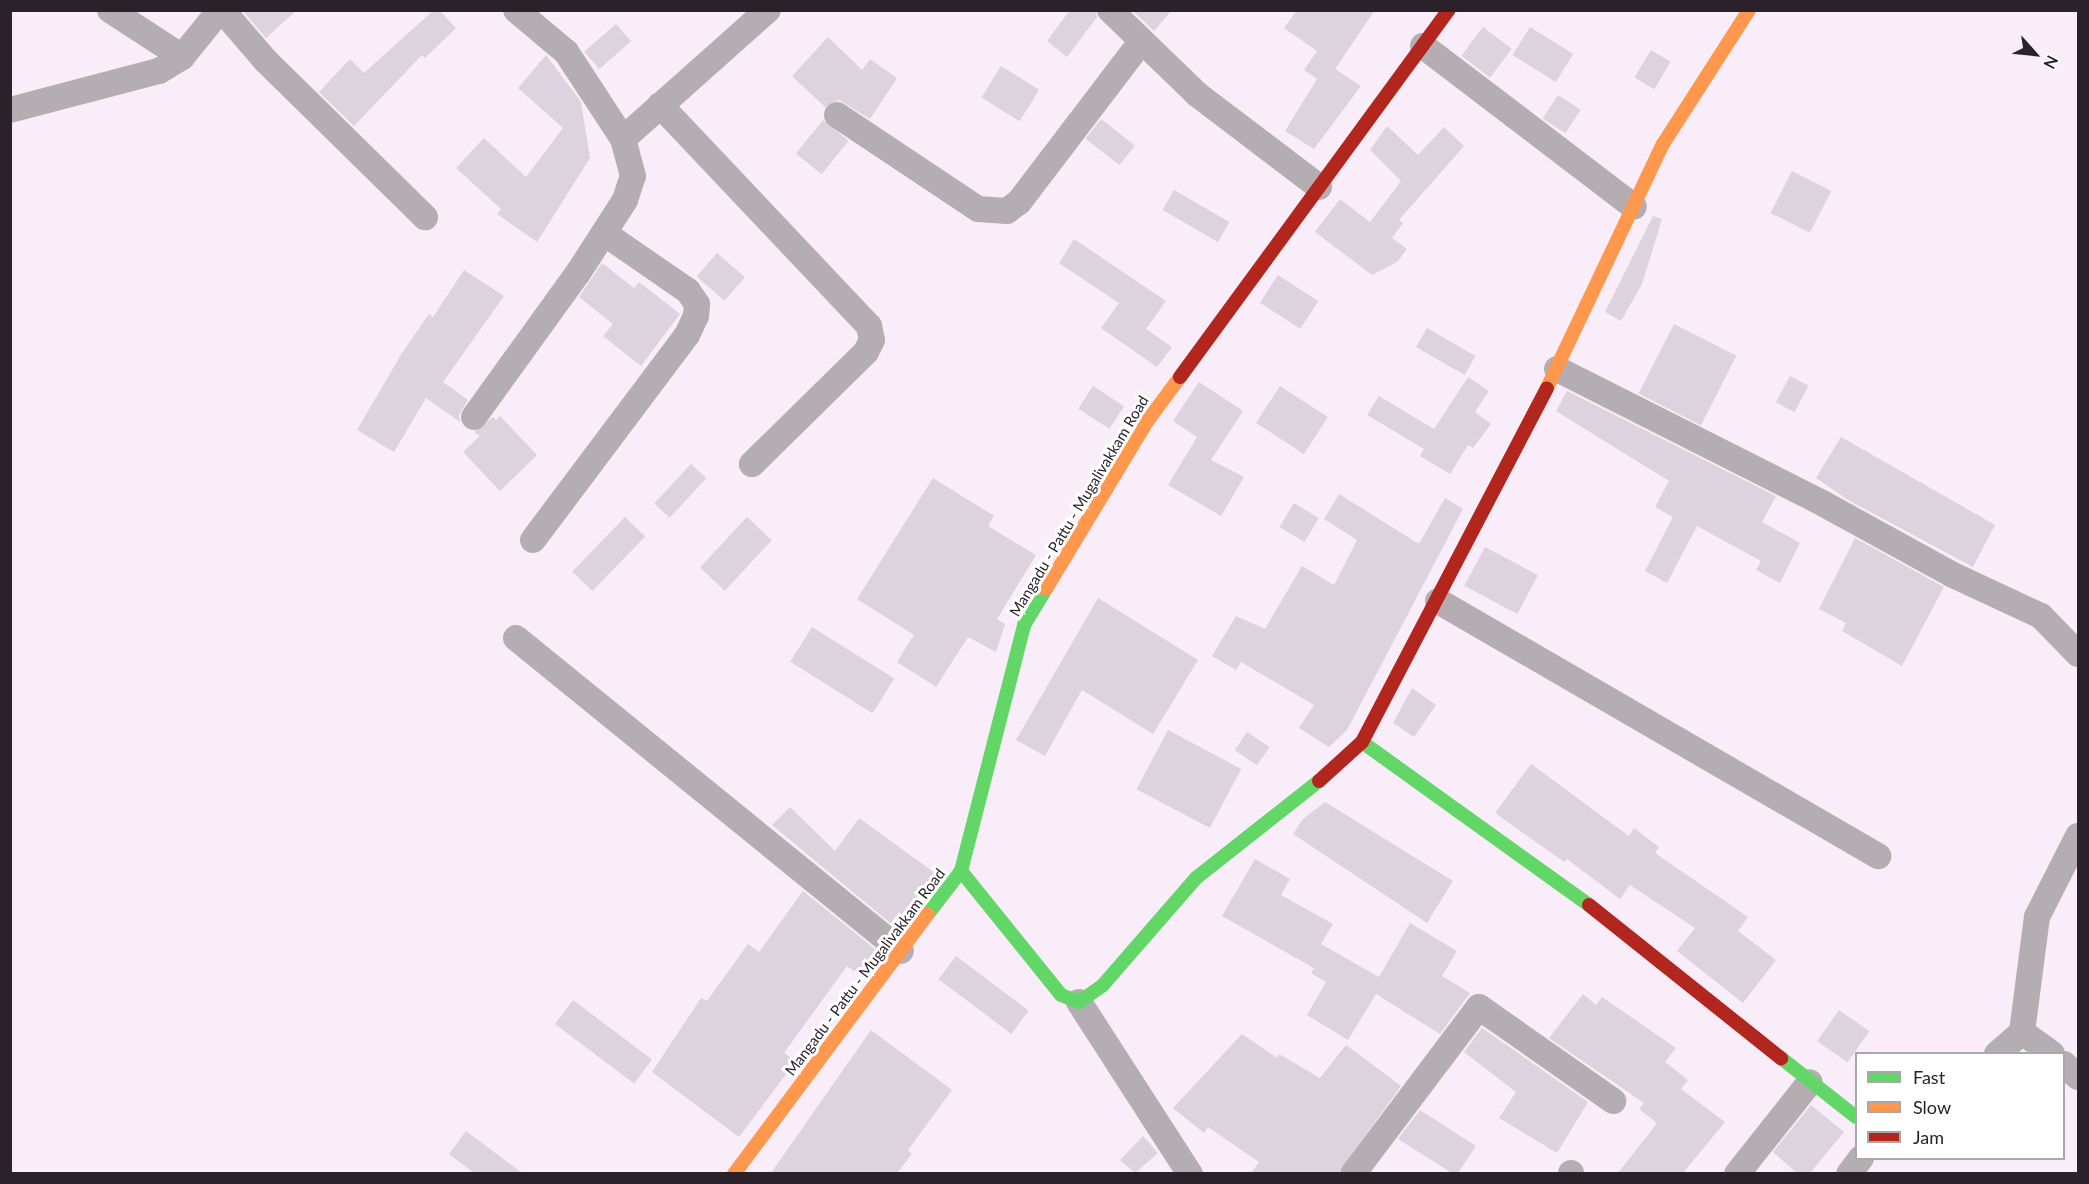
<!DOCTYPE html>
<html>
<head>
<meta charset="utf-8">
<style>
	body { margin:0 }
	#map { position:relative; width:2089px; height:1184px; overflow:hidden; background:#f8edf8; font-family:Lato,sans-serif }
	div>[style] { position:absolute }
	.building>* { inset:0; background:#dcd3de; transform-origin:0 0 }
	.street>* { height:26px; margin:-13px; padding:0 13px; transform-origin:13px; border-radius:13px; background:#b4aeb3 }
	.fast>* { height:14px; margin:-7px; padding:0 7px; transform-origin:7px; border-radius:7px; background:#63d668 }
	.slow>* { height:14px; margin:-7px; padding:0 7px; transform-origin:7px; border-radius:7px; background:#ff974d }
	.jam>* { height:14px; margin:-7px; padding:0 7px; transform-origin:7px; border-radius:7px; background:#b3261e }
	span { translate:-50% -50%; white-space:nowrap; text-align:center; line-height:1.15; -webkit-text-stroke:6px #fff; paint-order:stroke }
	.street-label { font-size:15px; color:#2b212b }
	.frame { position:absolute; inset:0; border:12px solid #2b212b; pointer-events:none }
	.legend { position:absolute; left:1855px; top:1052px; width:210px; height:108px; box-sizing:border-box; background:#fff; border:2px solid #aaa6aa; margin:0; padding:8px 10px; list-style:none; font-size:18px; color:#2b212b }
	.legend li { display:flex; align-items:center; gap:12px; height:30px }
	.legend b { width:30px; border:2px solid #aaa6aa }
	.north { position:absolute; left:2005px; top:24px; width:60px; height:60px; -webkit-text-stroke:4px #fff; paint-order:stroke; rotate:117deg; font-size:16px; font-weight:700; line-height:24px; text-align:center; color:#2b212b }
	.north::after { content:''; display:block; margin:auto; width:21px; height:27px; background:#2b212b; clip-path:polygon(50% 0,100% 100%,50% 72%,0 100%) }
</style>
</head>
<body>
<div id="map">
	<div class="building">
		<i style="clip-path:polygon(242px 10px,297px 10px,266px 38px)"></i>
		<i style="clip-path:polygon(434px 10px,439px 10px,456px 28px,425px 58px,422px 55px,354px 126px,319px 92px,350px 59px,364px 73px)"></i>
		<i style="clip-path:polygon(1070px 10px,1095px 10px,1097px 17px,1067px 57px,1047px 41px)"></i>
		<i style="clip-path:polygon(1132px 10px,1172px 10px,1154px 31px)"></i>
		<i style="clip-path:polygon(1297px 10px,1375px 10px,1335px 69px,1361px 86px,1314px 149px,1285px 131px,1317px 79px,1304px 70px,1317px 51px,1284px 28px)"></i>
		<i style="left:616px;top:24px;width:23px;height:42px;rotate:49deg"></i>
		<i style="left:1483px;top:27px;width:36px;height:36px;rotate:37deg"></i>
		<i style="left:1530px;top:27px;width:51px;height:33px;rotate:32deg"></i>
		<i style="clip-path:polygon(828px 37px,862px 70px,870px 59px,897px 78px,870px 119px,839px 100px,825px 107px,792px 76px)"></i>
		<i style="left:1651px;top:50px;width:23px;height:32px;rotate:31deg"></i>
		<i style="clip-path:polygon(546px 55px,581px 102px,590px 158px,537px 242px,497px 214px,501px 209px,456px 168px,484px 138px,526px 177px,563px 128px,518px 88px)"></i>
		<i style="left:1001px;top:66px;width:45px;height:37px;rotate:32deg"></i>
		<i style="left:1558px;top:95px;width:27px;height:28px;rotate:33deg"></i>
		<i style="left:1101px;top:119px;width:43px;height:25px;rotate:38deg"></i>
		<i style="left:823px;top:120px;width:33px;height:43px;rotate:39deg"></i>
		<i style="clip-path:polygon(1387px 126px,1418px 155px,1444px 127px,1464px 146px,1399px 220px,1403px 223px,1392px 238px,1407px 249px,1397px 262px,1372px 275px,1315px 232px,1340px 199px,1370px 222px,1401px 181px,1370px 150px)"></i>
		<i style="left:1792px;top:171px;width:44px;height:47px;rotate:27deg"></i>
		<i style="left:1174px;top:190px;width:64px;height:23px;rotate:30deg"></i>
		<i style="clip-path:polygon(1653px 216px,1662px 219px,1642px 284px,1621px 321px,1605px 312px)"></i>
		<i style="clip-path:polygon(1074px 239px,1166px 301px,1146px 329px,1172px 347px,1157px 367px,1101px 328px,1119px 303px,1059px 263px)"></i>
		<i style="left:717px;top:253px;width:37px;height:31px;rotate:41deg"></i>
		<i style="clip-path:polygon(602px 263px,634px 288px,639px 282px,680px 314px,641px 366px,603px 336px,613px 324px,579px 297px)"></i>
		<i style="clip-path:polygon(464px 270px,504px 296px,443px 382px,468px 400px,459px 415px,460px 422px,426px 398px,394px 452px,357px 430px,402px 353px,429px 314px,433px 317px)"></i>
		<i style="left:1278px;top:275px;width:48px;height:33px;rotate:33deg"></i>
		<i style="left:1674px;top:324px;width:70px;height:78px;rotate:27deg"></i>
		<i style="left:1427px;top:328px;width:56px;height:22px;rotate:30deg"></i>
		<i style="left:1790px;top:376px;width:21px;height:30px;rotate:28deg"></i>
		<i style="clip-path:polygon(1468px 377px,1489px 391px,1475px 412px,1491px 424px,1473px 448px,1468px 445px,1450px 474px,1420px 456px,1424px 449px,1367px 415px,1379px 396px,1434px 429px)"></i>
		<i style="clip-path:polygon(1199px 382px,1243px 411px,1211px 460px,1244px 477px,1221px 516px,1168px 485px,1197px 437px,1173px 421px)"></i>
		<i style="left:1093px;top:386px;width:37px;height:27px;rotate:33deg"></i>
		<i style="left:1280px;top:386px;width:57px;height:44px;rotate:33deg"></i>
		<i style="clip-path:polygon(1567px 391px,1776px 496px,1762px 522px,1800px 543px,1780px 583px,1756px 570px,1761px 561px,1697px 526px,1667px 583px,1645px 571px,1673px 517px,1655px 507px,1669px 481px,1556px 411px)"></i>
		<i style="clip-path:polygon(500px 416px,537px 455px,500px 491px,463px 452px,480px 436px,474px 432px,493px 417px,496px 420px)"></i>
		<i style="clip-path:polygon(1841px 437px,1995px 525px,1973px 567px,1848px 500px,1816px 478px)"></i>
		<i style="left:691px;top:464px;width:21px;height:54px;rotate:43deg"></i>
		<i style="clip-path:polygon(933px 478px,994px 516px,988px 526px,1036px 555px,997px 619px,1005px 624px,996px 652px,968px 637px,936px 687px,897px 662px,914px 635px,857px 599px)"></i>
		<i style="clip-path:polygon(1339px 494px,1419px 544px,1445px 498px,1463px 509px,1347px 730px,1329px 747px,1299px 728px,1314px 705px,1241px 662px,1236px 670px,1212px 656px,1236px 616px,1265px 629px,1302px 566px,1334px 585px,1357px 540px,1324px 519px)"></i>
		<i style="left:1294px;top:503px;width:29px;height:28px;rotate:31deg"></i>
		<i style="left:625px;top:517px;width:28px;height:76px;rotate:44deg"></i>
		<i style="left:747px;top:517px;width:34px;height:69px;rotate:43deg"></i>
		<i style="clip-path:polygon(1855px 538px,1944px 587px,1902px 666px,1842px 631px,1846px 623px,1819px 609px)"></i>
		<i style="left:1485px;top:547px;width:60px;height:44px;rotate:28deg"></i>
		<i style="clip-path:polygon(1098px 598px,1198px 660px,1153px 734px,1082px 690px,1045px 756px,1016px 740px)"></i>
		<i style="left:812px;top:627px;width:97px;height:41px;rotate:32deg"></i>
		<i style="clip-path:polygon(1412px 688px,1436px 705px,1414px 737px,1393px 723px)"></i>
		<i style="left:1168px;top:730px;width:83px;height:67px;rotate:28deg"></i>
		<i style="left:1247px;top:732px;width:27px;height:22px;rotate:34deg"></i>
		<i style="clip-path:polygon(1531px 764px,1629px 836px,1634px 828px,1659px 847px,1655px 853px,1748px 917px,1738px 931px,1776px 960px,1743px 1003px,1677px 951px,1695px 928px,1630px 885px,1620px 899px,1567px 859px,1564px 862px,1495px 813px)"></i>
		<i style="clip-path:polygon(1325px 802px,1453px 881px,1427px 923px,1293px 834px,1303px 819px)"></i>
		<i style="clip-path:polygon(790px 807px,835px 851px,859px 818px,935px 873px,895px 927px,772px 825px)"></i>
		<i style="clip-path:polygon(1255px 859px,1290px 879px,1281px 895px,1333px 924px,1321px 944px,1379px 977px,1410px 923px,1457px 951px,1442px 976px,1470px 993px,1440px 1034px,1376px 994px,1348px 1040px,1307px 1015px,1326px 982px,1311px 973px,1314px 968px,1222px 916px)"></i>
		<i style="clip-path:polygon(803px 891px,876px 950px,858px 974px,847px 966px,784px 1053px,796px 1061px,739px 1137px,652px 1072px,701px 998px,707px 1001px,748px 944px,759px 952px)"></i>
		<i style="left:956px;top:956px;width:91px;height:29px;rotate:37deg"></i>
		<i style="clip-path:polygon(1583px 994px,1596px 1005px,1602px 997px,1676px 1048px,1665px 1062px,1688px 1080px,1681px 1089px,1725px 1122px,1683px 1173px,1618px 1173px,1657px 1123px,1639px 1109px,1644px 1103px,1549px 1038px)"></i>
		<i style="left:573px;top:1000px;width:99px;height:30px;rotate:37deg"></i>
		<i style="left:1839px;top:1010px;width:37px;height:38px;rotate:35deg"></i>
		<i style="clip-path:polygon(1482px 1028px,1588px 1102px,1557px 1153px,1499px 1118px,1516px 1092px,1464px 1052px)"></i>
		<i style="clip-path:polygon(871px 1030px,952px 1090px,908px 1150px,912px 1154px,897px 1173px,771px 1173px)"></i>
		<i style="clip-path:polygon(1242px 1034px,1277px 1058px,1279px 1054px,1320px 1078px,1346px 1045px,1401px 1086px,1338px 1173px,1251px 1173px,1259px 1162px,1208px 1127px,1204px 1133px,1173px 1108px)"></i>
		<i style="clip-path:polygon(1811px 1105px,1844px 1132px,1810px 1173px,1797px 1173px,1773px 1152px)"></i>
		<i style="clip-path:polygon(1420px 1110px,1476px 1146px,1458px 1173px,1452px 1173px,1398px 1139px)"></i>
		<i style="clip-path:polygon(466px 1131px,522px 1173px,474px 1173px,449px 1154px)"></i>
		<i style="clip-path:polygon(1143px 1136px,1158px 1153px,1135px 1173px,1120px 1160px)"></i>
	</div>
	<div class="street">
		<i style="left:110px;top:10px;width:86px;rotate:33.1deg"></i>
		<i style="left:222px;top:10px;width:67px;rotate:49.2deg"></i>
		<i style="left:266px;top:61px;width:223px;rotate:44.5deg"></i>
		<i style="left:1110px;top:10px;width:122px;rotate:44deg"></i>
		<i style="left:1198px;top:95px;width:152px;rotate:37.2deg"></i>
		<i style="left:1423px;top:46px;width:265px;rotate:37.3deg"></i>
		<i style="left:660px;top:105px;width:304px;rotate:46.6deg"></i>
		<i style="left:869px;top:326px;width:14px;rotate:78deg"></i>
		<i style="left:872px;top:340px;width:13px;rotate:117deg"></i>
		<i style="left:866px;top:352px;width:160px;rotate:135.5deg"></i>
		<i style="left:10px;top:110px;width:154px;rotate:-14.7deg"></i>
		<i style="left:159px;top:71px;width:27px;rotate:-31deg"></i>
		<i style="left:182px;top:57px;width:60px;rotate:-51deg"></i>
		<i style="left:837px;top:115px;width:169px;rotate:33.7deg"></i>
		<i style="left:978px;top:209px;width:29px;rotate:4deg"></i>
		<i style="left:1007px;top:211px;width:15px;rotate:-37deg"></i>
		<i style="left:1019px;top:202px;width:201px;rotate:-52.7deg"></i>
		<i style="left:623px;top:139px;width:194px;rotate:-41.7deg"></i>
		<i style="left:1557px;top:369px;width:299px;rotate:26.8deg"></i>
		<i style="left:1824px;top:504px;width:147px;rotate:28.8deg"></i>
		<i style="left:1953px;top:575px;width:97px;rotate:25deg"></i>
		<i style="left:2041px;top:616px;width:53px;rotate:45.8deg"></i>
		<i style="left:474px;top:417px;width:178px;rotate:-54.2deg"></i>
		<i style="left:578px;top:273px;width:87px;rotate:-57.2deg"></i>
		<i style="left:625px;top:200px;width:25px;rotate:-72deg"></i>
		<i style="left:633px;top:176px;width:38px;rotate:-105deg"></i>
		<i style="left:623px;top:139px;width:104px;rotate:-123.2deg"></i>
		<i style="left:566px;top:52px;width:65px;rotate:-140deg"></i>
		<i style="left:533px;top:540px;width:256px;rotate:-53.1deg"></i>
		<i style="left:687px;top:335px;width:21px;rotate:-65deg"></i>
		<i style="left:696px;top:316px;width:12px;rotate:-85deg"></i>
		<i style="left:697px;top:304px;width:16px;rotate:-125deg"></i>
		<i style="left:688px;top:291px;width:102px;rotate:-145.4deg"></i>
		<i style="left:1438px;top:601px;width:509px;rotate:30.09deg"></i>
		<i style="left:516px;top:638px;width:496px;rotate:39.1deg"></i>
		<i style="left:1079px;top:1002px;width:205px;rotate:57.2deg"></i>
		<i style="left:2022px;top:1032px;width:116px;rotate:-82.6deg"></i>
		<i style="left:2037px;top:917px;width:91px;rotate:-63.2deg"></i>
		<i style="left:1997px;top:1054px;width:33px;rotate:-41deg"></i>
		<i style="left:2022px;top:1032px;width:37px;rotate:36deg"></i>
		<i style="left:2064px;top:1064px;width:19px;rotate:43deg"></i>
		<i style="left:1353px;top:1174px;width:209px;rotate:-53deg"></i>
		<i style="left:1479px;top:1007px;width:164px;rotate:35deg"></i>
		<i style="left:1571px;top:1174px;width:1px;rotate:-90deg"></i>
		<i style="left:1737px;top:1174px;width:117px;rotate:-51.6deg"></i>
		<i style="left:1849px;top:1174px;width:20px;rotate:-53deg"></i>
	</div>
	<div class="fast">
		<i style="left:1362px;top:742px;width:279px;rotate:35.7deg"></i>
		<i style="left:961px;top:871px;width:159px;rotate:51.1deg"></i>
		<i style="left:1061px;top:995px;width:19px;rotate:21deg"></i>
		<i style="left:1079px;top:1002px;width:29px;rotate:-35deg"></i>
		<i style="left:1103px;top:985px;width:142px;rotate:-49deg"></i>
		<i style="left:1196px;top:878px;width:157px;rotate:-38.3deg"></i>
		<i style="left:928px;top:914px;width:54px;rotate:-52.5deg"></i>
		<i style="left:961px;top:871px;width:254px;rotate:-75.6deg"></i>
		<i style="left:1024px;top:625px;width:42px;rotate:-58.6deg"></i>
		<i style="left:1781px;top:1058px;width:95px;rotate:38.2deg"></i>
	</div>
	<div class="slow">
		<i style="left:1547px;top:388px;width:270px;rotate:-64.6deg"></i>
		<i style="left:1663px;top:144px;width:159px;rotate:-57.3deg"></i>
		<i style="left:1046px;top:589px;width:194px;rotate:-58.9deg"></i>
		<i style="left:1146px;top:423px;width:57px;rotate:-53.5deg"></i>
		<i style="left:734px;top:1174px;width:324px;rotate:-53.3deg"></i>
	</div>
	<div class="jam">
		<i style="left:1180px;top:377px;width:455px;rotate:-53.8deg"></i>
		<i style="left:1319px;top:781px;width:58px;rotate:-42.2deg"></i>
		<i style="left:1362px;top:742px;width:399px;rotate:-62.4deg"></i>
		<i style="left:1589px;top:905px;width:246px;rotate:38.6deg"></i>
	</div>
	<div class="street-label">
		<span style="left:1079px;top:506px;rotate:-59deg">Mangadu - Pattu - Mugalivakkam Road</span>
		<span style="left:865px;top:972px;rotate:-53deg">Mangadu - Pattu - Mugalivakkam Road</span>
	</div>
	<div class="frame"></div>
	<ul class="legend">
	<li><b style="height:8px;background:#63d668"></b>Fast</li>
	<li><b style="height:8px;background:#ff974d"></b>Slow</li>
	<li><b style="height:8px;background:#b3261e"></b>Jam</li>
	</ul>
	<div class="north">N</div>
</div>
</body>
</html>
